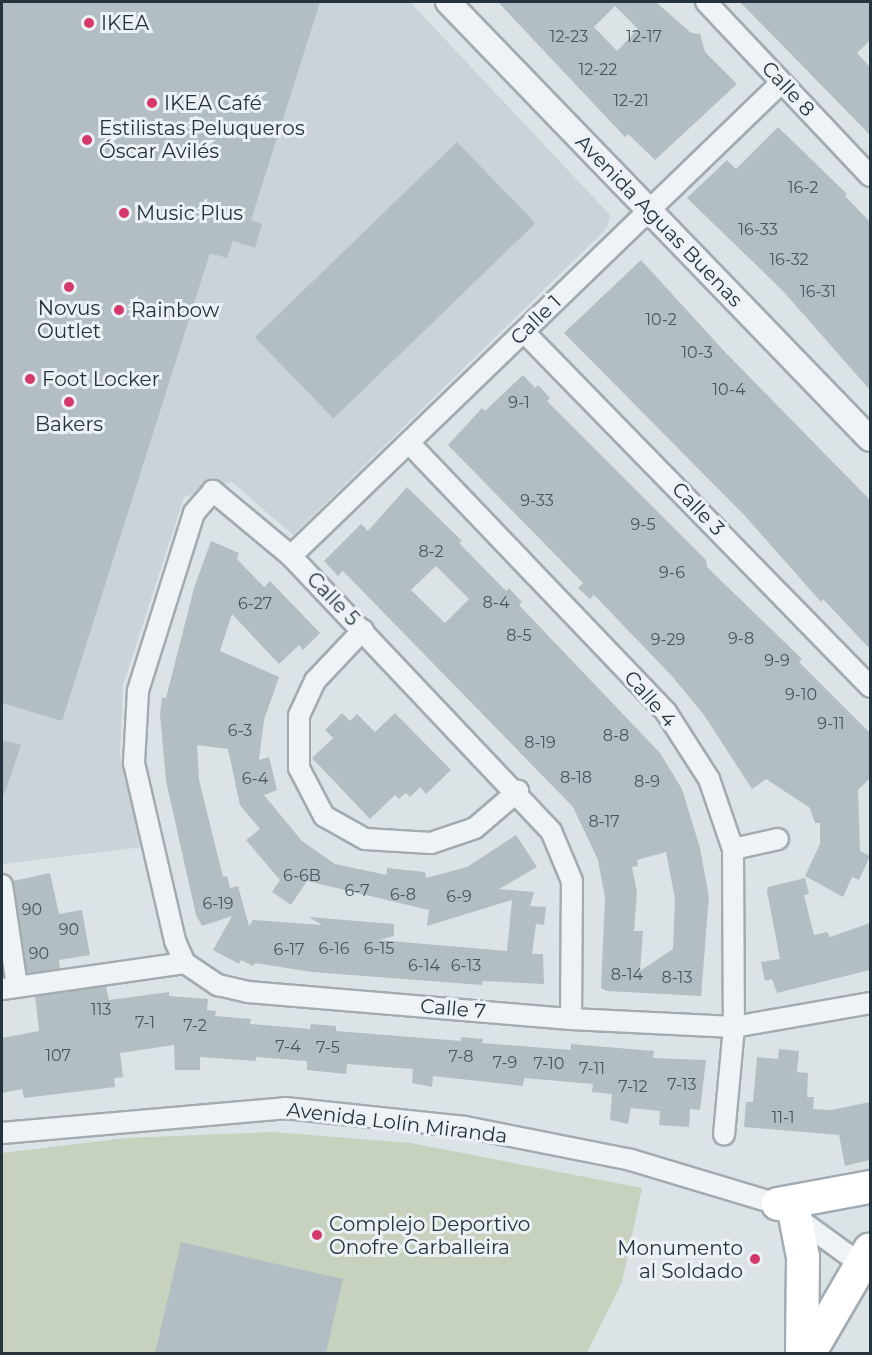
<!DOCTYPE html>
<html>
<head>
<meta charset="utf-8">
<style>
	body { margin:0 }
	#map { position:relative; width:872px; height:1355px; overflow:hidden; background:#dce3e7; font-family:Montserrat,sans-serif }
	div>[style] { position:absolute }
	.built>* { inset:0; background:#cad2da }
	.green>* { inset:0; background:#c6d2bd }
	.building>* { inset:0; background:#b3bdc4; transform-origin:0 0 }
	.roads { filter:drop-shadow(2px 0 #a1abb1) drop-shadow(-2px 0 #a1abb1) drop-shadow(0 2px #a1abb1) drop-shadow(0 -2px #a1abb1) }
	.minor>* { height:20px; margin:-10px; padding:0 10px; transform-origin:10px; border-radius:10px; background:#eff3f6 }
	.tertiary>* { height:24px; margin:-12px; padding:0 12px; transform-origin:12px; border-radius:12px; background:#eff3f6 }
	.trunk>* { height:32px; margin:-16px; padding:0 16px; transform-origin:16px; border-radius:16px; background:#fff }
	.dots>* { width:16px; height:16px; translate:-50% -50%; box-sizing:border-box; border:3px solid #ecf1f5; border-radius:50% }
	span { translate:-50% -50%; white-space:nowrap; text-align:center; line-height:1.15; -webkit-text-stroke:6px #ecf1f5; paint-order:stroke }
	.number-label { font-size:16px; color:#485660 }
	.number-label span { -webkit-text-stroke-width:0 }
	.poi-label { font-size:20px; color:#25333e }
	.left { translate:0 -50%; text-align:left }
	.right { translate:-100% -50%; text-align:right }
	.street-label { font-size:20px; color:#25333e }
	.frame { position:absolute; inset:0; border:3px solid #25333e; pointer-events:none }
</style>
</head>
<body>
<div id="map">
	<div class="built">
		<i style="clip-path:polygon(2px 2px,410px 2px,610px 215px,607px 228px,293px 535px,232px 482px,184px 497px,123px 685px,120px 754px,143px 847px,2px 864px)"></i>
	</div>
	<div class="green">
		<i style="clip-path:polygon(272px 1132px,411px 1143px,642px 1188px,622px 1282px,587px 1353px,2px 1353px,2px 1153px,126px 1138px)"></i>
	</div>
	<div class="building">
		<i style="clip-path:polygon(2px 2px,320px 2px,251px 220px,262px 224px,255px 248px,233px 241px,227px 258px,210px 253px,62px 721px,2px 703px)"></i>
		<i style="clip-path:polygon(evenodd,498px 2px,656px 2px,691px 33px,700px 34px,705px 52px,737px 84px,655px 160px,628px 134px,625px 137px,498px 2px,615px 6px,638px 29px,617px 51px,594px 27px,615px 6px)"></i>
		<i style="clip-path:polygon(740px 2px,870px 2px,870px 40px,857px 53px,870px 67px,870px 135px)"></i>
		<i style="clip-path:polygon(778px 127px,847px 194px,845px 196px,870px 222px,870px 390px,782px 290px,687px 198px,727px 160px,736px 169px)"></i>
		<i style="left:457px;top:142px;width:113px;height:281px;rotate:46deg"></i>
		<i style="clip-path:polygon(641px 260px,725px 352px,870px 500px,870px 649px,823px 599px,821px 602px,746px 517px,564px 333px)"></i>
		<i style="clip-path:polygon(523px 375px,535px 388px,538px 385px,550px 398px,547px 401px,706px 560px,707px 567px,802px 659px,799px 662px,870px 733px,870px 778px,858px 790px,860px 851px,870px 856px,859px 880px,852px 877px,843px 897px,805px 876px,820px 844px,820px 823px,815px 823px,810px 808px,766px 779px,752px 789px,704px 715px,671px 675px,594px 595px,590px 599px,578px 588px,583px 583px,448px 445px,482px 408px,485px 411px)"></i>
		<i style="clip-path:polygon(evenodd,407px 487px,462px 541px,459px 543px,506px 591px,509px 588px,522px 602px,519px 605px,660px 753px,682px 789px,700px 848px,709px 897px,701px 996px,607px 991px,601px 988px,605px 898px,598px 860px,573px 807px,343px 571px,338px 576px,324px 561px,361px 524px,368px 531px,407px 487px,436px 566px,469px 599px,445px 623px,411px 590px,436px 566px,407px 487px,666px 852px,675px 899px,673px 949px,640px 971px,643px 931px,634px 931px,637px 892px,632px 867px,638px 866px,637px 860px,666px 852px)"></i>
		<i style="clip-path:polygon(evenodd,211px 541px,239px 553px,237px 559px,264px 587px,270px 581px,320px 633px,303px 650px,299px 645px,279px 664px,232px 614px,220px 651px,279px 677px,264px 720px,259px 760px,269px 757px,277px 790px,264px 795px,302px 841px,335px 864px,387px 875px,387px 868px,425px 872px,426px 878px,467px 867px,516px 835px,537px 867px,499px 889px,534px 892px,530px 906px,546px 907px,544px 925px,536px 924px,532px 954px,543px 954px,544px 984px,483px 981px,482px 985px,312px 972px,255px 963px,253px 966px,241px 960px,239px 964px,213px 950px,232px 916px,202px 926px,196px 915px,166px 781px,160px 714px,162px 697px,166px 698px,194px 588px,211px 541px,197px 745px,228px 749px,240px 805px,260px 829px,246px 840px,280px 880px,272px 892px,291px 905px,307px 881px,429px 910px,427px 926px,512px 900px,507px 951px,379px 940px,394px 936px,394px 924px,309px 917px,322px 925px,253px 920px,249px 926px,238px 886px,230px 888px,227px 876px,223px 877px,199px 780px,197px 745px)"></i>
		<i style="clip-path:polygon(342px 713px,350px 721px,357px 714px,375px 732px,395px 713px,451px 770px,426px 794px,420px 787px,410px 797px,406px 793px,399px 799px,395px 795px,370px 819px,312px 758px,333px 738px,325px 730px)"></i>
		<i style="clip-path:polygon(2px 740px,21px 745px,4px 795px,2px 794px)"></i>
		<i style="clip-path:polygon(50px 873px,59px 914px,82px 910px,90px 955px,59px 960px,60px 969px,27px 973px,13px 881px)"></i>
		<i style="clip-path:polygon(805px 878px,809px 894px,804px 895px,814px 935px,827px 932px,830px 937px,870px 923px,870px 970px,777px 993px,772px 979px,765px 981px,761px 962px,780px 959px,767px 891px,768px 887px)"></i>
		<i style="clip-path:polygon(106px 986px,109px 1000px,169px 992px,169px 996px,208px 999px,207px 1010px,216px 1011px,215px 1016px,251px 1019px,250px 1024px,310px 1029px,311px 1024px,336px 1026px,336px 1031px,461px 1041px,461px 1037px,483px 1039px,482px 1043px,571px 1050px,571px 1044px,654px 1051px,653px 1058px,706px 1060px,700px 1110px,690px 1109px,689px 1127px,659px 1125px,660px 1111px,631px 1108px,628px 1124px,610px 1120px,612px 1094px,592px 1092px,593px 1084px,524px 1078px,523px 1086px,433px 1076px,432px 1087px,412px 1083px,413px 1069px,347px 1064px,346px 1074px,307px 1070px,307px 1061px,256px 1057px,256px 1061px,200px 1057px,200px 1070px,175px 1070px,174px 1045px,120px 1053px,123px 1077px,114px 1078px,115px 1087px,24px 1098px,22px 1089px,2px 1093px,2px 1038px,39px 1031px,35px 996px)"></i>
		<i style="clip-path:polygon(779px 1049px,799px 1051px,797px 1072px,808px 1073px,807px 1097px,814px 1097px,813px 1109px,831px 1110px,870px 1102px,870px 1160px,845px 1166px,839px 1135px,744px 1127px,746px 1102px,753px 1102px,757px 1057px,778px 1059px)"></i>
		<i style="clip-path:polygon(181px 1242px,343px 1279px,326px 1353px,155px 1353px)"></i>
	</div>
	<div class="roads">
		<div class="minor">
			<i style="left:706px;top:2px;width:239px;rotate:46.7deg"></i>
			<i style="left:524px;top:332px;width:496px;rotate:45.7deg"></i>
			<i style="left:409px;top:443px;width:372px;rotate:46.3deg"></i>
			<i style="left:666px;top:712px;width:80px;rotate:57.3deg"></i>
			<i style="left:709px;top:779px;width:74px;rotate:71.1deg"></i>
			<i style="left:733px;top:849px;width:178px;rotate:89.7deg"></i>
			<i style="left:734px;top:1027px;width:108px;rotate:95.3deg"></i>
			<i style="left:291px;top:556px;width:681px;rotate:-43.99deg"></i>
			<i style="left:363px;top:630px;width:70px;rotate:133.3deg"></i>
			<i style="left:315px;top:681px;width:38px;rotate:115deg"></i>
			<i style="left:299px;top:716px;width:52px;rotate:90deg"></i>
			<i style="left:299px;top:768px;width:54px;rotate:62.5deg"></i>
			<i style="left:324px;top:816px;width:47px;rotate:29.3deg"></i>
			<i style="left:365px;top:839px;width:66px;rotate:3.5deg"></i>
			<i style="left:431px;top:843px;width:46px;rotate:-18.8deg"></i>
			<i style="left:475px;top:828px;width:57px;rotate:-40.7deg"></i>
			<i style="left:733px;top:849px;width:46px;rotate:-12.5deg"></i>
			<i style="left:2px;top:885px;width:103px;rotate:81.6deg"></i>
			<i style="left:2px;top:989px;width:185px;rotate:-8.1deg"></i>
			<i style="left:571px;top:1019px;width:138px;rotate:-89.6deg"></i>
			<i style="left:572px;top:881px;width:54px;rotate:-112.8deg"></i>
			<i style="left:551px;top:831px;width:378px;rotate:-133.4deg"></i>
			<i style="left:291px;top:556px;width:102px;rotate:-140.2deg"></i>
			<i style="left:213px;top:491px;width:29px;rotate:131deg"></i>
			<i style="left:194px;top:513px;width:187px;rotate:107.5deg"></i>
			<i style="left:138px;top:691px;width:72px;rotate:93.2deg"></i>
			<i style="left:134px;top:763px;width:183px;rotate:77deg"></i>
			<i style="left:175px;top:941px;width:24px;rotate:66deg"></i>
			<i style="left:185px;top:963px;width:40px;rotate:34deg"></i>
			<i style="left:218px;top:985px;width:31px;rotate:13deg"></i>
			<i style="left:248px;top:992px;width:324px;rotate:4.8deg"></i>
			<i style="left:571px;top:1019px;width:163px;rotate:2.8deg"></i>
			<i style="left:734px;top:1027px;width:138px;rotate:-10deg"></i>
			<i style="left:2px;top:1133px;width:284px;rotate:-5deg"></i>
			<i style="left:285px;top:1108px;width:181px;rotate:6deg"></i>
			<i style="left:465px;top:1127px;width:169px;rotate:11.2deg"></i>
			<i style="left:631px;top:1160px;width:153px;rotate:16.7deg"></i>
			<i style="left:778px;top:1204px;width:112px;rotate:36deg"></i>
		</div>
		<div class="tertiary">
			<i style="left:448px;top:2px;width:607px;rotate:46deg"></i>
		</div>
		<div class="trunk">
			<i style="left:778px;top:1204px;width:94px;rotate:-10.5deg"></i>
			<i style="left:795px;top:1216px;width:42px;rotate:79deg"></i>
			<i style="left:803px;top:1257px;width:97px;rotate:90.6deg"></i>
			<i style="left:809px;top:1354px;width:121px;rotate:-59.8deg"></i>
		</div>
	</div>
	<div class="dots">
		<i style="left:89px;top:23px;background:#d5396c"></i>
		<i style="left:152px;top:103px;background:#d5396c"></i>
		<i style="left:87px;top:140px;background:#d5396c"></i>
		<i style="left:124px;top:213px;background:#d5396c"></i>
		<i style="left:69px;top:287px;background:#d5396c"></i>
		<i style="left:119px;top:310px;background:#d5396c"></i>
		<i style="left:30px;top:379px;background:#d5396c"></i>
		<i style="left:69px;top:402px;background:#d5396c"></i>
		<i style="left:317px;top:1235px;background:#d5396c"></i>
		<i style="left:755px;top:1259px;background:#d5396c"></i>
	</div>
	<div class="number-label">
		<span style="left:569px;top:37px">12-23</span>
		<span style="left:644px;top:37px">12-17</span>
		<span style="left:598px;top:70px">12-22</span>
		<span style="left:631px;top:101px">12-21</span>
		<span style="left:803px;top:188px">16-2</span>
		<span style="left:758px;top:230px">16-33</span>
		<span style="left:789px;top:260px">16-32</span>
		<span style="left:818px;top:292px">16-31</span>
		<span style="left:661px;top:320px">10-2</span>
		<span style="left:697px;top:353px">10-3</span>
		<span style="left:729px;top:390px">10-4</span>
		<span style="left:519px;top:403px">9-1</span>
		<span style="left:537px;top:501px">9-33</span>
		<span style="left:643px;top:525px">9-5</span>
		<span style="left:431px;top:552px">8-2</span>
		<span style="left:672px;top:573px">9-6</span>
		<span style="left:496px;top:603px">8-4</span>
		<span style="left:255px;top:604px">6-27</span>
		<span style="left:519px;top:636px">8-5</span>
		<span style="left:741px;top:639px">9-8</span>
		<span style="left:668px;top:640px">9-29</span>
		<span style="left:777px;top:661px">9-9</span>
		<span style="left:801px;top:695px">9-10</span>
		<span style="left:831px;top:724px">9-11</span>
		<span style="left:240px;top:731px">6-3</span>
		<span style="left:616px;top:736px">8-8</span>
		<span style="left:540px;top:743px">8-19</span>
		<span style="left:576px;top:778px">8-18</span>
		<span style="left:255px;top:779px">6-4</span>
		<span style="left:647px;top:782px">8-9</span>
		<span style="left:604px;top:822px">8-17</span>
		<span style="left:302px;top:876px">6-6B</span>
		<span style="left:357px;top:891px">6-7</span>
		<span style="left:403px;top:895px">6-8</span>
		<span style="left:459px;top:897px">6-9</span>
		<span style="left:218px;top:904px">6-19</span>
		<span style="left:32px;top:910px">90</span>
		<span style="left:69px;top:930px">90</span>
		<span style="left:334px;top:949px">6-16</span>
		<span style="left:379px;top:949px">6-15</span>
		<span style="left:289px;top:950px">6-17</span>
		<span style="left:39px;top:954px">90</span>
		<span style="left:424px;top:966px">6-14</span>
		<span style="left:466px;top:966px">6-13</span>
		<span style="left:627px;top:975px">8-14</span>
		<span style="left:677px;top:978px">8-13</span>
		<span style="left:101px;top:1010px">113</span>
		<span style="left:145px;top:1023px">7-1</span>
		<span style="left:195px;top:1026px">7-2</span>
		<span style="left:288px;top:1047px">7-4</span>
		<span style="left:328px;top:1048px">7-5</span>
		<span style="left:58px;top:1056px">107</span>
		<span style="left:461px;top:1057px">7-8</span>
		<span style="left:505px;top:1063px">7-9</span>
		<span style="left:549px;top:1064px">7-10</span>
		<span style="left:592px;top:1069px">7-11</span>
		<span style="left:682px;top:1085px">7-13</span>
		<span style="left:633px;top:1087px">7-12</span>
		<span style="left:783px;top:1118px">11-1</span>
	</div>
	<div class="poi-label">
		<span class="left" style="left:101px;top:23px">IKEA</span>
		<span class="left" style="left:164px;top:103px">IKEA Café</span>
		<span class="left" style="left:99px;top:140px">Estilistas Peluqueros<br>Óscar Avilés</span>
		<span class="left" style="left:136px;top:213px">Music Plus</span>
		<span style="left:69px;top:320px">Novus<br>Outlet</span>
		<span class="left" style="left:131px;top:310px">Rainbow</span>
		<span class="left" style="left:42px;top:379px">Foot Locker</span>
		<span style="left:69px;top:424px">Bakers</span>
		<span class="left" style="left:329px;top:1236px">Complejo Deportivo<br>Onofre Carballeira</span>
		<span class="right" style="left:743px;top:1260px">Monumento<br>al Soldado</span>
	</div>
	<div class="street-label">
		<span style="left:788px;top:89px;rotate:47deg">Calle 8</span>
		<span style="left:659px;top:221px;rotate:46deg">Avenida Aguas Buenas</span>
		<span style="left:536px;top:320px;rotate:-44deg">Calle 1</span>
		<span style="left:698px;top:509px;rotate:46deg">Calle 3</span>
		<span style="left:333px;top:599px;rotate:46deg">Calle 5</span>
		<span style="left:650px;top:699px;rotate:49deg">Calle 4</span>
		<span style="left:453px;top:1009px;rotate:5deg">Calle 7</span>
		<span style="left:397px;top:1123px;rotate:7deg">Avenida Lolín Miranda</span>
	</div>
	<div class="frame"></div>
</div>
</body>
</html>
